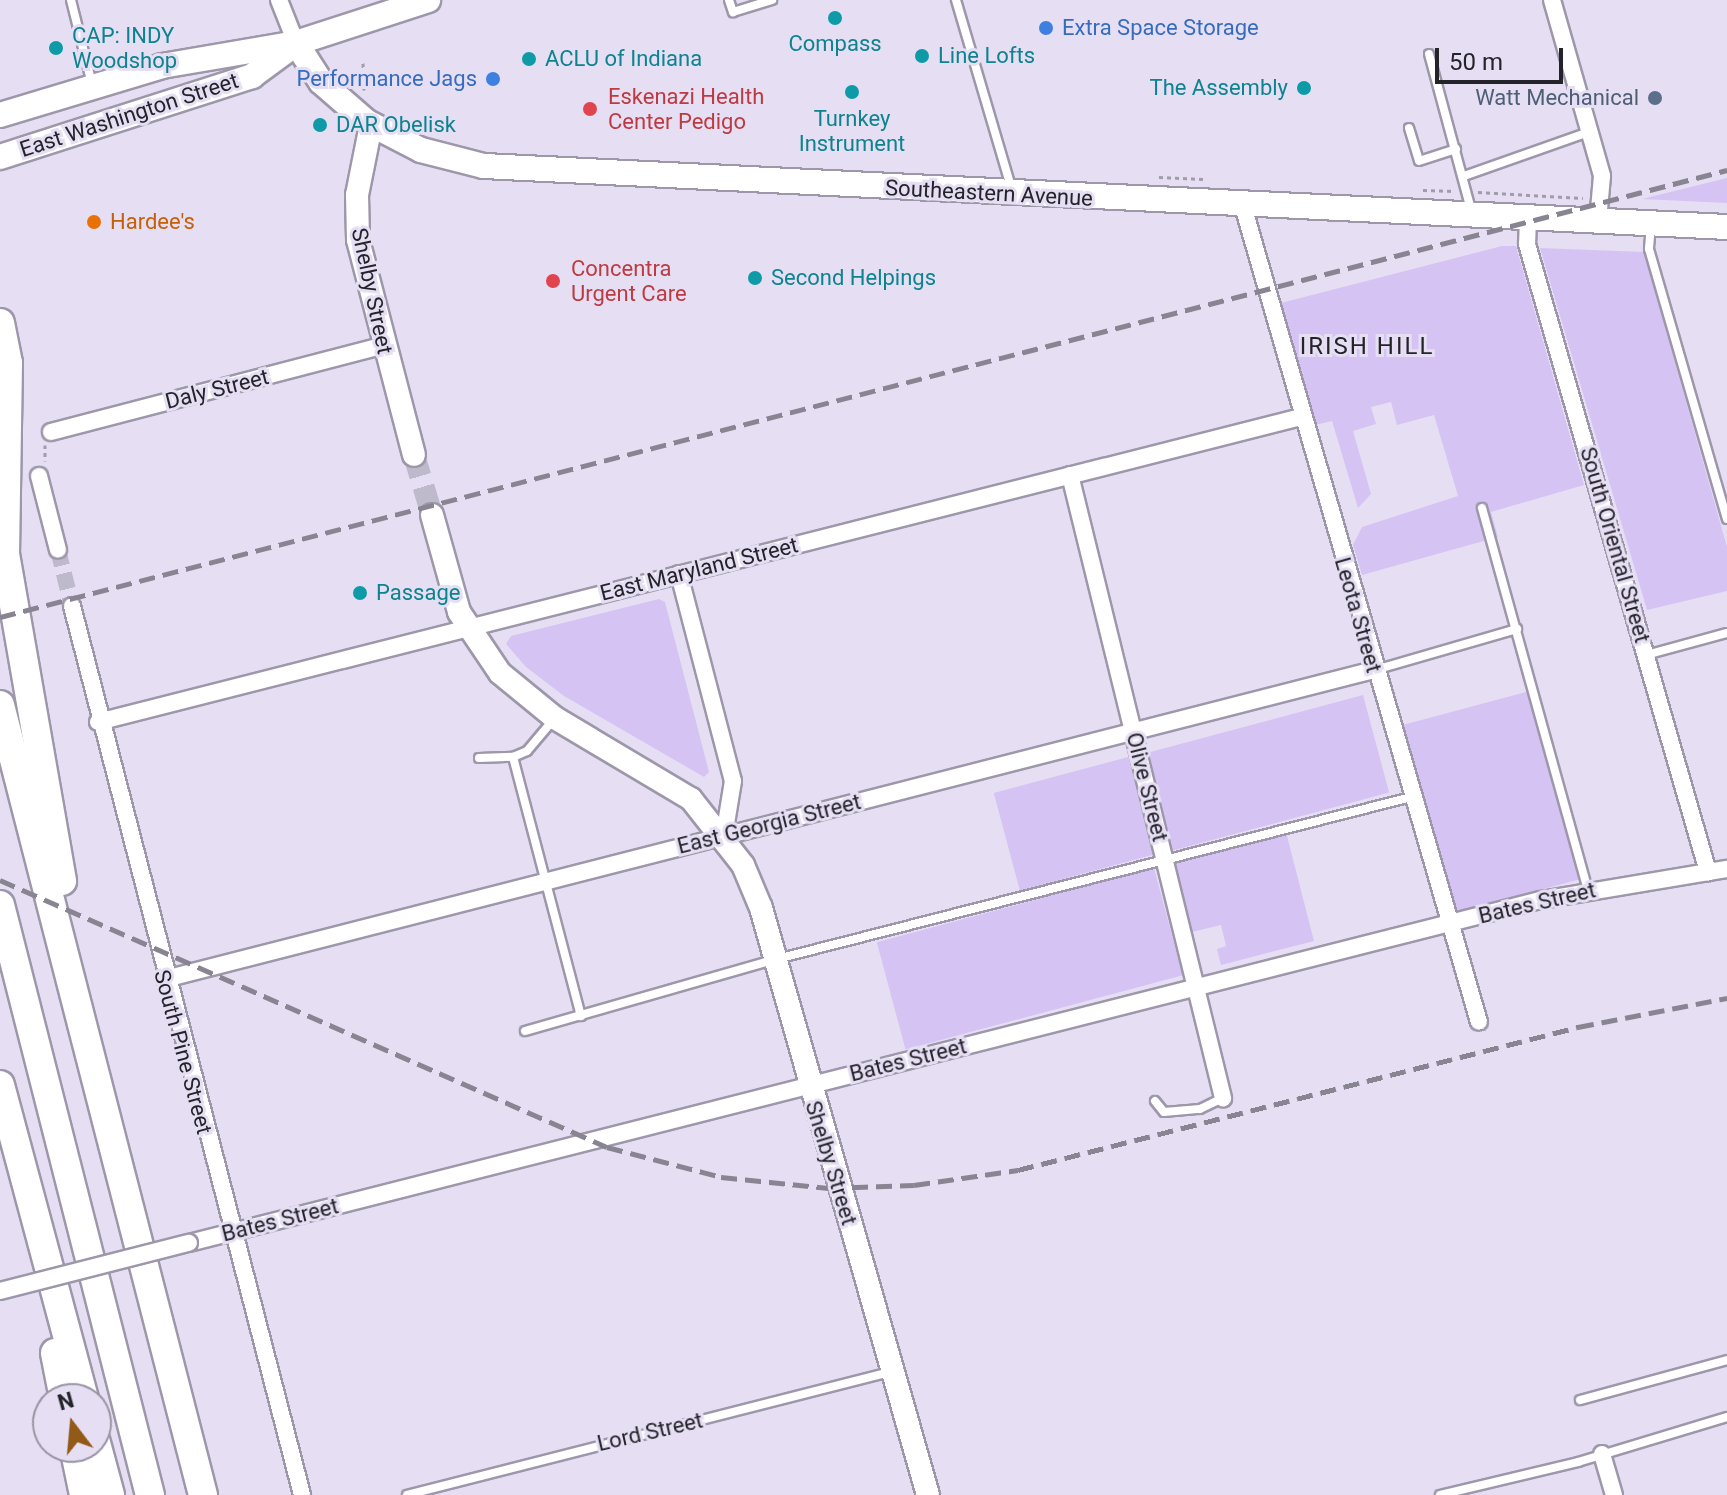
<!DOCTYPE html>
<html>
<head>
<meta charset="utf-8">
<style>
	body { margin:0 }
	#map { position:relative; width:1727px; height:1495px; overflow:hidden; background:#e6dff4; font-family:Roboto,sans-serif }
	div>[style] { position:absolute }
	.green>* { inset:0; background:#d5c3f4; transform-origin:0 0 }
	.street-tunnel>* { height:16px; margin-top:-8px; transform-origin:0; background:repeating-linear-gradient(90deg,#bfb9cc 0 16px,transparent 0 24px) }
	.secondary-tunnel>* { height:22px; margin-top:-11px; transform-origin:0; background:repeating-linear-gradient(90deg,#bfb9cc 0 22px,transparent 0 33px) }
	.path>* { height:3px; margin-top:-1.5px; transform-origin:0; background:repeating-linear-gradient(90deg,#a19bab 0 4px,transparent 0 8px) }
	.roads { filter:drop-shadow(2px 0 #9e97aa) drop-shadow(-2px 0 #9e97aa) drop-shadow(0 2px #9e97aa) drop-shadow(0 -2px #9e97aa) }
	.lane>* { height:8px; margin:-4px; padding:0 4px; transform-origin:4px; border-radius:4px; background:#fff }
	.street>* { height:16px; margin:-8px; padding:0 8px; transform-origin:8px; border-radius:8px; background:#fff }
	.secondary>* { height:22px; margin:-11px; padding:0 11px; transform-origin:11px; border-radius:11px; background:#fff }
	.primary>* { height:24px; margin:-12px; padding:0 12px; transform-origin:12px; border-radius:12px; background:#fff }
	.highway>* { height:28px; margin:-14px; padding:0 14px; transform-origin:14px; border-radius:14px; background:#fff }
	.rail>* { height:5px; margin-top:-2.5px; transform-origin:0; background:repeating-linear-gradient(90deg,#898492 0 16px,transparent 0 24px) }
	.bridges { filter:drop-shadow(2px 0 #9e97aa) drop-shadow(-2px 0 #9e97aa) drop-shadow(0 2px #9e97aa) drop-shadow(0 -2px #9e97aa) }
	.street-bridge>* { height:16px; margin:-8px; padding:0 8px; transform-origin:8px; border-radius:8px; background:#fff }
	.dots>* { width:22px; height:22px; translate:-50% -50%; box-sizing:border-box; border:4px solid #e6dff4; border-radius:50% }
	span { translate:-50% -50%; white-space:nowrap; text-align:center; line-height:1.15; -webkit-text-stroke:6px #e6dff4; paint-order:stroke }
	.shop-label { font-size:22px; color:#366cbe }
	.left { translate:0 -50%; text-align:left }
	.right { translate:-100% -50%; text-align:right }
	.culture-label { font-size:22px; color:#0d838f }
	.health-label { font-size:22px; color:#be3a42 }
	.service-label { font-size:22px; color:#4e5e75 }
	.street-label { font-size:22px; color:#25232a }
	.food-label { font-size:22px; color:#c56008 }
	.neighbourhood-label { font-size:24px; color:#25232a; letter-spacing:2px }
	.north { position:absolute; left:32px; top:1383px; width:80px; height:80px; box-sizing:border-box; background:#e6dff4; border:2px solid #9994a3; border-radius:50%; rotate:344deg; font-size:22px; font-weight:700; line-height:32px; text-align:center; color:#25232a }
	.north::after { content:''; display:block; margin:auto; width:28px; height:36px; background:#935916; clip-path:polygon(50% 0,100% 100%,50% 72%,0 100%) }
	.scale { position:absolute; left:1435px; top:48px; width:128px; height:36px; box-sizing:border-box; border:4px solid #25232a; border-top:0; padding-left:10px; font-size:24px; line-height:28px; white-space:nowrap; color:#25232a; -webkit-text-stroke:6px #e6dff4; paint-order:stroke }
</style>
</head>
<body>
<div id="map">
	<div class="green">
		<i style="clip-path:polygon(1727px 178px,1727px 203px,1642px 199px)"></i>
		<i style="clip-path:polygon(1502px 246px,1516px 246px,1584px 485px,1491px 512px,1498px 537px,1362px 575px,1353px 545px,1362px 527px,1458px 496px,1434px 415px,1397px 425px,1391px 402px,1371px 407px,1376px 424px,1353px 431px,1371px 494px,1358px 508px,1332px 421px,1315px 425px,1281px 303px)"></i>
		<i style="clip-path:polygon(1540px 248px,1644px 252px,1727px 547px,1727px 591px,1647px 610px)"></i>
		<i style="clip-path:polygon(659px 599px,665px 602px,709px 772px,704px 777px,564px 696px,526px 667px,506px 644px,511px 636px)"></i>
		<i style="left:1533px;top:690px;width:195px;height:134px;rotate:75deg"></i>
		<i style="left:1363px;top:695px;width:101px;height:227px;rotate:75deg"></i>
		<i style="left:1128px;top:757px;width:101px;height:139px;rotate:75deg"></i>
		<i style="clip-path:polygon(1286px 832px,1314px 941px,1221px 965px,1217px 949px,1226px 946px,1221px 925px,1192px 932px,1173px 862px)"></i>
		<i style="left:1154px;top:868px;width:111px;height:287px;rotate:75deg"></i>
	</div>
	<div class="street-tunnel">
		<i style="left:58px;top:550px;width:58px;rotate:76deg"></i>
	</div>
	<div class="secondary-tunnel">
		<i style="left:414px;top:455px;width:63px;rotate:73.3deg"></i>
	</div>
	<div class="path">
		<i style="left:363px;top:63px;width:27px;rotate:88deg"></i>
		<i style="left:1159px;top:177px;width:44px;rotate:2.6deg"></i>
		<i style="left:1423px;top:190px;width:32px;rotate:2deg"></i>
		<i style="left:1478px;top:192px;width:105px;rotate:3.3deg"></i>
		<i style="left:45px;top:445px;width:16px;rotate:90deg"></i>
	</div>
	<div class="roads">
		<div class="lane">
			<i style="left:71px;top:0;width:87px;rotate:76deg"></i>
			<i style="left:729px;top:0;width:13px;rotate:72deg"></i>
			<i style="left:733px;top:12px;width:41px;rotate:-17.1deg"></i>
			<i style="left:956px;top:0;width:195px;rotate:73.6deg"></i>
			<i style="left:1429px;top:54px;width:162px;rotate:74.9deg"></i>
			<i style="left:1409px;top:128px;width:34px;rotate:73deg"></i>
			<i style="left:1419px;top:161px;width:39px;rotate:-18deg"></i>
			<i style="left:1464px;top:176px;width:133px;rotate:-19.4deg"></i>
			<i style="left:1651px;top:225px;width:24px;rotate:95deg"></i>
			<i style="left:1649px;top:249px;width:281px;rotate:73.9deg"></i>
			<i style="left:1482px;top:508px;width:396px;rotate:74.5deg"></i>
			<i style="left:1646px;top:655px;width:84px;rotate:-15.2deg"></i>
			<i style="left:1375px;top:670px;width:148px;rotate:-16.1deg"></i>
			<i style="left:513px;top:757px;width:268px;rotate:75.3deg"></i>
			<i style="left:479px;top:758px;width:34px;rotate:-2deg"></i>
			<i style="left:513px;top:757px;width:15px;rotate:-23deg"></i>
			<i style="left:527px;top:751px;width:42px;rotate:-49.8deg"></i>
			<i style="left:525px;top:1031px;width:258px;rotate:-16deg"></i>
			<i style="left:773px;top:960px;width:658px;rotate:-14.33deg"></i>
			<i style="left:1155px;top:1101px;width:14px;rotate:51deg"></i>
			<i style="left:1164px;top:1112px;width:36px;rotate:-5deg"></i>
			<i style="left:1200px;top:1109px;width:25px;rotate:-26deg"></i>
			<i style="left:1580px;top:1400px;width:152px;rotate:-15.2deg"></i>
			<i style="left:407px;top:1495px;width:499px;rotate:-14.3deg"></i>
			<i style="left:1440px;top:1495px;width:142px;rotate:-13.4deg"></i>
			<i style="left:1578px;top:1462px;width:156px;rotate:-16.8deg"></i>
		</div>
		<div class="street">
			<i style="left:279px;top:0;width:46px;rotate:68.4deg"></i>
			<i style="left:1552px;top:0;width:183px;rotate:74.1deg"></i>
			<i style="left:1602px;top:176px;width:45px;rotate:95.1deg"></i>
			<i style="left:1243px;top:206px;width:849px;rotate:73.87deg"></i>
			<i style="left:1528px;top:218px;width:26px;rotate:92deg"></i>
			<i style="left:1527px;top:244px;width:654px;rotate:73.92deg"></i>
			<i style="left:51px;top:432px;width:342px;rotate:-14.6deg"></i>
			<i style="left:1070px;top:475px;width:642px;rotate:76.2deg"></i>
			<i style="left:39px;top:476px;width:76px;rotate:75.6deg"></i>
			<i style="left:679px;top:574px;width:214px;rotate:75.4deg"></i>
			<i style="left:733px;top:781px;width:56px;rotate:99.3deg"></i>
			<i style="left:72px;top:606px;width:918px;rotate:75.49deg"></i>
			<i style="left:98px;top:722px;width:1241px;rotate:-14.23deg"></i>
			<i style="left:165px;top:979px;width:1248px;rotate:-14.34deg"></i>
			<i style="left:189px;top:1243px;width:1395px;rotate:-14.24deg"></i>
			<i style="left:1541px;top:900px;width:189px;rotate:-9.5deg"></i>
			<i style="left:1602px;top:1454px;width:43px;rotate:73.7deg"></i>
		</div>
		<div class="secondary">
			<i style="left:371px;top:125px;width:71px;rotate:101.3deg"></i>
			<i style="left:357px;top:195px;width:45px;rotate:88.7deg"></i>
			<i style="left:358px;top:240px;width:222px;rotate:75.4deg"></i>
			<i style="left:432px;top:515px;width:101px;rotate:74.4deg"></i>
			<i style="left:459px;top:612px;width:73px;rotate:56.1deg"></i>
			<i style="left:500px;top:673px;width:71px;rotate:39.3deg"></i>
			<i style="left:555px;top:718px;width:158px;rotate:30.8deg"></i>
			<i style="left:691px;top:799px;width:84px;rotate:51.8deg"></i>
			<i style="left:743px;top:865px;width:47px;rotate:67.3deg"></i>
			<i style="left:761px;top:908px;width:610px;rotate:74.12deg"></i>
		</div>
		<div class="primary">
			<i style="left:296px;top:43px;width:46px;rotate:57.3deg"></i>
			<i style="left:321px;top:82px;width:61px;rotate:41deg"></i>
			<i style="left:367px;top:122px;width:61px;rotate:27.4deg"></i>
			<i style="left:421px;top:150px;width:65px;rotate:14.3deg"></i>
			<i style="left:484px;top:166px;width:1244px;rotate:2.81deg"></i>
			<i style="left:0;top:115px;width:169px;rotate:-16.8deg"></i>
			<i style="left:162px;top:66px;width:136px;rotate:-9.7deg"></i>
			<i style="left:296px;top:43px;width:139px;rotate:-18deg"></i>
			<i style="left:0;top:157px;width:265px;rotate:-17.8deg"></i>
			<i style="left:252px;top:76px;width:52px;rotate:-36.4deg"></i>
		</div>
		<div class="highway">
			<i style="left:0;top:323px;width:41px;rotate:78.7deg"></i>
			<i style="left:8px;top:363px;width:191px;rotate:90.9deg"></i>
			<i style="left:5px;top:554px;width:332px;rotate:80.1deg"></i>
			<i style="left:0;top:705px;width:816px;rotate:75.59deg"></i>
			<i style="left:0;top:905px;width:609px;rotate:75.74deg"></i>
			<i style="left:0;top:1085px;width:325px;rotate:75deg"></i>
			<i style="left:55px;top:1353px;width:47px;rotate:78.9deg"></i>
			<i style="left:96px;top:1443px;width:54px;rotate:74.9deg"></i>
			<i style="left:74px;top:1447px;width:49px;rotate:78.2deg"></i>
		</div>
	</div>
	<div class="rail">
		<i style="left:0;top:617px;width:1784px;rotate:-14.51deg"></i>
		<i style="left:0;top:880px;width:663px;rotate:23.74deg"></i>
		<i style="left:607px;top:1147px;width:118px;rotate:14.7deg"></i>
		<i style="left:721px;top:1177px;width:108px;rotate:5.9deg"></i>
		<i style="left:828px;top:1188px;width:86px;rotate:-2deg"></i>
		<i style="left:914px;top:1185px;width:105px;rotate:-8.2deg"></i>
		<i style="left:1018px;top:1170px;width:578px;rotate:-14.32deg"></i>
		<i style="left:1578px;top:1027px;width:152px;rotate:-11deg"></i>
	</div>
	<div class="bridges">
		<div class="street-bridge">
			<i style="left:0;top:1291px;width:195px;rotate:-14.3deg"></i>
		</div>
	</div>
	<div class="dots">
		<i style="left:835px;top:18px;background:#0f9aa8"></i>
		<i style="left:1046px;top:28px;background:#3f7fe0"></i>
		<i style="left:56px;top:48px;background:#0f9aa8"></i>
		<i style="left:922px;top:56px;background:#0f9aa8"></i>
		<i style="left:529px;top:59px;background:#0f9aa8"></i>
		<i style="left:493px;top:79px;background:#3f7fe0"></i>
		<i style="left:1304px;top:88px;background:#0f9aa8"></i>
		<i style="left:852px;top:92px;background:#0f9aa8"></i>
		<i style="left:1655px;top:98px;background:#5c6f8a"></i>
		<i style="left:590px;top:109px;background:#e0444e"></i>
		<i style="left:320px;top:125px;background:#0f9aa8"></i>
		<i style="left:94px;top:222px;background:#e8710a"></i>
		<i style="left:755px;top:278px;background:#0f9aa8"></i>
		<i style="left:553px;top:281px;background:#e0444e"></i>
		<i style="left:360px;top:593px;background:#0f9aa8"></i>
	</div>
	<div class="shop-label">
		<span class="left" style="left:1062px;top:28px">Extra Space Storage</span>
		<span class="right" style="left:477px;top:79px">Performance Jags</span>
	</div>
	<div class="culture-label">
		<span class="left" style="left:72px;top:48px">CAP: INDY<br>Woodshop</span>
		<span style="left:835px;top:44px">Compass</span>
		<span class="left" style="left:938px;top:56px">Line Lofts</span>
		<span class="left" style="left:545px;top:59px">ACLU of Indiana</span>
		<span class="right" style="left:1288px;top:88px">The Assembly</span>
		<span style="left:852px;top:131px">Turnkey<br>Instrument</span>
		<span class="left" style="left:336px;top:125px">DAR Obelisk</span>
		<span class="left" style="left:771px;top:278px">Second Helpings</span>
		<span class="left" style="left:376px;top:593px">Passage</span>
	</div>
	<div class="health-label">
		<span class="left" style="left:608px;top:109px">Eskenazi Health<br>Center Pedigo</span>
		<span class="left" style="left:571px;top:281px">Concentra<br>Urgent Care</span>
	</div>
	<div class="service-label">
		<span class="right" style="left:1639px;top:98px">Watt Mechanical</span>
	</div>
	<div class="street-label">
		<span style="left:129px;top:115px;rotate:-18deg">East Washington Street</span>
		<span style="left:989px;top:193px;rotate:3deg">Southeastern Avenue</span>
		<span style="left:372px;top:291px;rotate:78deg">Shelby Street</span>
		<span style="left:217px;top:389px;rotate:-14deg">Daly Street</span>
		<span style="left:1615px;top:545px;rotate:74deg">South Oriental Street</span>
		<span style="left:699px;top:569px;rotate:-14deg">East Maryland Street</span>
		<span style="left:1358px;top:615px;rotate:74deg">Leota Street</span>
		<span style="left:1147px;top:787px;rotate:76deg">Olive Street</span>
		<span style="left:769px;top:824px;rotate:-14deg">East Georgia Street</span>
		<span style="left:1537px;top:903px;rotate:-13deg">Bates Street</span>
		<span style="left:183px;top:1052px;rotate:75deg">South Pine Street</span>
		<span style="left:908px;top:1060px;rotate:-14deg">Bates Street</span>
		<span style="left:831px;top:1163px;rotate:73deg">Shelby Street</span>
		<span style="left:280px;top:1220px;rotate:-14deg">Bates Street</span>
		<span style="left:650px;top:1432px;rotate:-13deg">Lord Street</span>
	</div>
	<div class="food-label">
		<span class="left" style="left:110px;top:222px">Hardee's</span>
	</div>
	<div class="neighbourhood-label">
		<span style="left:1367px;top:347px">IRISH HILL</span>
	</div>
	<div class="north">N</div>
	<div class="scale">50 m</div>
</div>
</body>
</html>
